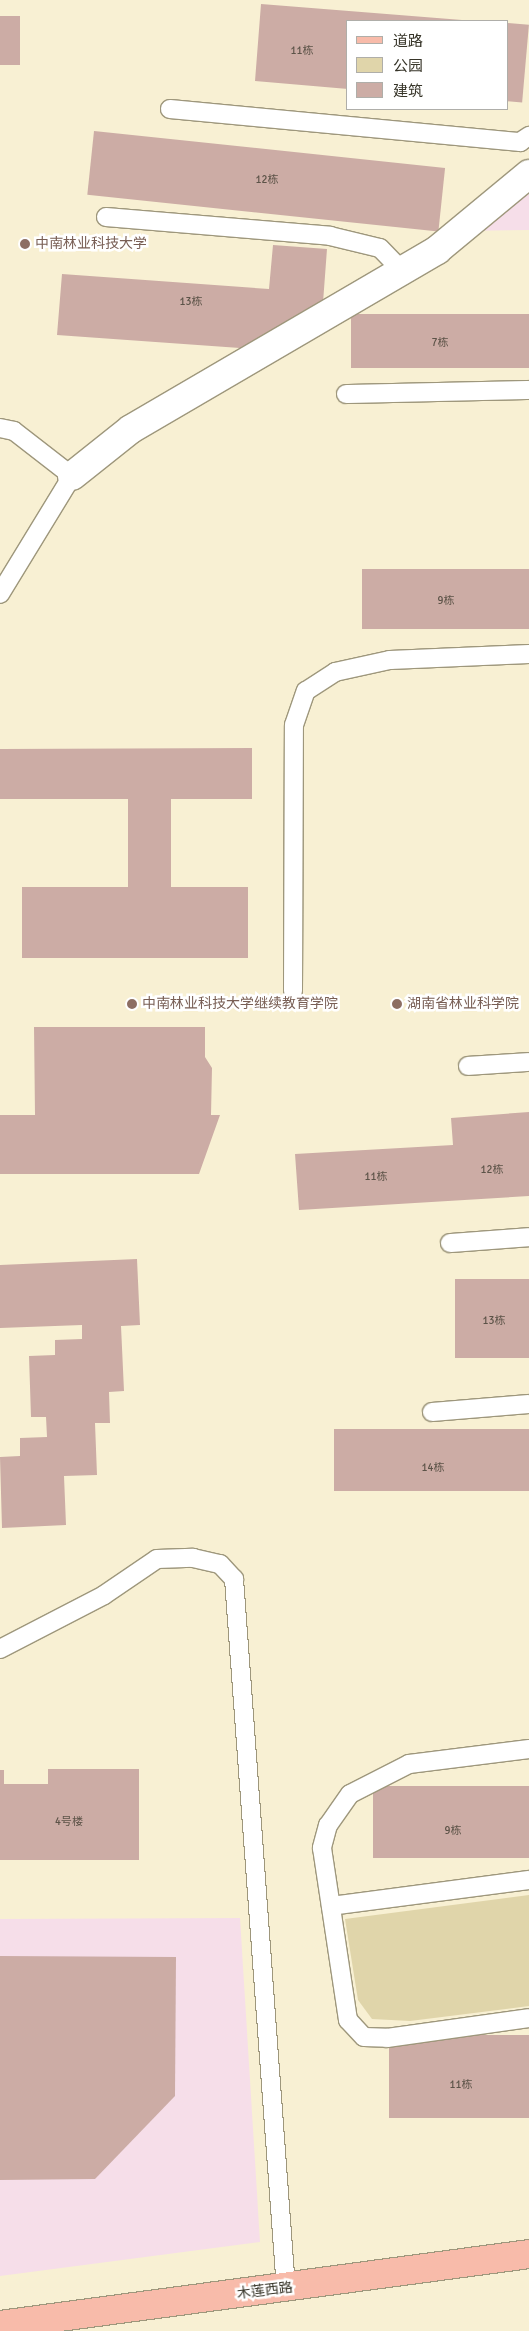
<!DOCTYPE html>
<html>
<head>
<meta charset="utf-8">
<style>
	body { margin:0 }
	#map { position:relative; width:529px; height:2331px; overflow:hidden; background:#f8f0d3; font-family:Signika,"Noto Sans SC",sans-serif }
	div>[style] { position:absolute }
	.commercial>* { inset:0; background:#f6dee9 }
	.green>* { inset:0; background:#e0d5aa }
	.building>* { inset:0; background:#ccaca5; transform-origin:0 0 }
	.roads { filter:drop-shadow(1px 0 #9e977c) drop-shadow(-1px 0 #9e977c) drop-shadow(0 1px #9e977c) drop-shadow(0 -1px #9e977c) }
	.lane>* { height:18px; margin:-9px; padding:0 9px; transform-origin:9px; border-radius:9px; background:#fff }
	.street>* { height:28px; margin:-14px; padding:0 14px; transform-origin:14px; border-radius:14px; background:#fff }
	.primary>* { height:28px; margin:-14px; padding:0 14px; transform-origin:14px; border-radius:14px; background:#f8bbaa }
	.dots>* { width:14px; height:14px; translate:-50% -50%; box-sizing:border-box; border:2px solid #fff; border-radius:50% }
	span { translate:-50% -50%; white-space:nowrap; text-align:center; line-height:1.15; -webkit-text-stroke:5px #fff; paint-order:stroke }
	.number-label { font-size:11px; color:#5c5348 }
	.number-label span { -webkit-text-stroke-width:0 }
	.education-label { font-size:14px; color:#785e54 }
	.left { translate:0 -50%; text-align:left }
	.street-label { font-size:14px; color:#373529 }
	.legend { position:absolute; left:346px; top:20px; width:162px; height:90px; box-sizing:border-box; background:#fff; border:1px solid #afaea9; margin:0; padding:6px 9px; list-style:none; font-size:15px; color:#373529 }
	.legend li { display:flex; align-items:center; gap:10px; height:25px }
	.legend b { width:25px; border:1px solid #afaea9 }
</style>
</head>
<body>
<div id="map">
	<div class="commercial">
		<i style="clip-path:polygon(529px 182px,529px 230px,459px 231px)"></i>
		<i style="clip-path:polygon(240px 1918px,260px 2242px,0 2276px,0 1919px)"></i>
	</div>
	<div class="green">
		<i style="clip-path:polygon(529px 1895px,529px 2006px,410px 2021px,372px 2019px,358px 2000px,345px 1919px)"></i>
	</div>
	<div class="building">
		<i style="clip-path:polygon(261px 4px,462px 20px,462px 21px,348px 21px,348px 89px,255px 81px)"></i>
		<i style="left:0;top:16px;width:20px;height:49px"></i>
		<i style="left:508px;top:23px;width:21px;height:78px;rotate:5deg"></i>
		<i style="left:94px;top:131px;width:353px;height:64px;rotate:6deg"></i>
		<i style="clip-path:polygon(273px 245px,327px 249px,322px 316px,254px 349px,57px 335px,62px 274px,269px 289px)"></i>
		<i style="left:529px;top:314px;width:54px;height:178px;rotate:90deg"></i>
		<i style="left:529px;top:569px;width:60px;height:167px;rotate:90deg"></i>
		<i style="clip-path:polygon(252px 748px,252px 799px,171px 799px,171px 887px,248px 887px,248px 958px,22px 958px,22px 887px,128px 887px,128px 799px,0 799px,0 749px)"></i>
		<i style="clip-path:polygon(34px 1027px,205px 1027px,205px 1057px,212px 1068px,211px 1115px,220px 1115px,199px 1174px,0 1174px,0 1115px,35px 1115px)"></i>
		<i style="clip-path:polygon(529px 1112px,529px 1196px,299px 1210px,295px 1154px,453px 1145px,451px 1118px)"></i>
		<i style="clip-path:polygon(137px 1259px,140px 1325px,121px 1326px,124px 1391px,109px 1392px,110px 1423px,95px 1423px,97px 1475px,64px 1476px,66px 1525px,2px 1528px,0 1457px,20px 1456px,20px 1438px,47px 1437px,46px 1417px,31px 1417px,29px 1356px,55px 1355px,55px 1340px,82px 1339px,82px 1325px,0 1328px,0 1265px)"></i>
		<i style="left:529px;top:1279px;width:79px;height:74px;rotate:90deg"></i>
		<i style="left:529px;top:1429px;width:62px;height:195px;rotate:90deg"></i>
		<i style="clip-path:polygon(48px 1769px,139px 1769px,139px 1860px,0 1860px,0 1770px,4px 1770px,4px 1784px,48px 1784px)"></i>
		<i style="left:529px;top:1786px;width:72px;height:156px;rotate:90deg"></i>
		<i style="clip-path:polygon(0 1956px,176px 1957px,175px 2096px,95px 2179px,0 2180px)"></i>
		<i style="left:529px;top:2035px;width:83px;height:140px;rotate:90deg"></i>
	</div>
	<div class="roads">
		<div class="lane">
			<i style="left:170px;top:109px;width:352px;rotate:5.4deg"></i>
			<i style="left:520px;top:142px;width:11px;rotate:-34deg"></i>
			<i style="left:106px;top:217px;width:225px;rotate:4.8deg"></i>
			<i style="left:330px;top:236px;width:51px;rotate:13.5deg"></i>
			<i style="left:380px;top:248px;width:30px;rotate:46deg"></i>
			<i style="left:346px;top:394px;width:183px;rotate:-1.3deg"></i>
			<i style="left:0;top:428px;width:14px;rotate:12deg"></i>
			<i style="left:14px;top:431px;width:73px;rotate:37.8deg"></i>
			<i style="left:72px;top:476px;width:138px;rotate:121.4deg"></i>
			<i style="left:293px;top:991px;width:266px;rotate:-89.8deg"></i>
			<i style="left:294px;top:725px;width:36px;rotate:-71deg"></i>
			<i style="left:306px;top:691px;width:35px;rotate:-33deg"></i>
			<i style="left:335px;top:672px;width:56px;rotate:-12.3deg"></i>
			<i style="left:390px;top:660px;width:139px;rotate:-2.5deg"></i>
			<i style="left:468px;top:1066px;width:61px;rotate:-3.8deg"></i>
			<i style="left:450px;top:1243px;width:79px;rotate:-4.3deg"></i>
			<i style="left:432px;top:1412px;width:97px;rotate:-4.7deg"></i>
			<i style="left:0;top:1649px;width:117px;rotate:-27.4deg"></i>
			<i style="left:104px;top:1595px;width:64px;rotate:-34.2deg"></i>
			<i style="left:157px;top:1559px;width:36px;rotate:-2deg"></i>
			<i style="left:193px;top:1558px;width:28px;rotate:13deg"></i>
			<i style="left:220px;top:1564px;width:21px;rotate:47deg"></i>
			<i style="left:234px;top:1579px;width:711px;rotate:85.81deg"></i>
			<i style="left:529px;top:1749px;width:121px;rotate:172.9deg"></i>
			<i style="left:409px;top:1764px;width:66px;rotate:153deg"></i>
			<i style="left:350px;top:1794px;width:38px;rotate:125deg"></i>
			<i style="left:328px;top:1825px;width:24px;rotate:105deg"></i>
			<i style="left:322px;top:1848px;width:174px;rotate:81.4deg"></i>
			<i style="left:348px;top:2020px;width:23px;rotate:47deg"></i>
			<i style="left:364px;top:2037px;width:23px;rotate:2deg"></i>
			<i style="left:387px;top:2038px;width:143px;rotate:-8deg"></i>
			<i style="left:331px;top:1906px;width:200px;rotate:-7.5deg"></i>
		</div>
		<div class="street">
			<i style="left:72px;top:476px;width:75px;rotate:-38.5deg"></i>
			<i style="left:131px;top:429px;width:355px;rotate:-30.3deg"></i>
			<i style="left:437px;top:250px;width:119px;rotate:-39.6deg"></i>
		</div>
		<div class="primary">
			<i style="left:0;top:2325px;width:534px;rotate:-7.64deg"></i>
		</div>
	</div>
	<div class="dots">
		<i style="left:25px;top:244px;background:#8d6e63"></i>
		<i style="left:132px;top:1004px;background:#8d6e63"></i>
		<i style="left:397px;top:1004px;background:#8d6e63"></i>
	</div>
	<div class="number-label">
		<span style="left:302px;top:51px">11栋</span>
		<span style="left:267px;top:180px">12栋</span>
		<span style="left:191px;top:302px">13栋</span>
		<span style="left:440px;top:343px">7栋</span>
		<span style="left:446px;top:601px">9栋</span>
		<span style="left:492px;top:1170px">12栋</span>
		<span style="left:376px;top:1177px">11栋</span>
		<span style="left:494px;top:1321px">13栋</span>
		<span style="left:433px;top:1468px">14栋</span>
		<span style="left:69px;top:1822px">4号楼</span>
		<span style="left:453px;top:1831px">9栋</span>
		<span style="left:461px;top:2085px">11栋</span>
	</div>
	<div class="education-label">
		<span class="left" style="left:35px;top:244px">中南林业科技大学</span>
		<span class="left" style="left:142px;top:1004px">中南林业科技大学继续教育学院</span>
		<span class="left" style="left:407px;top:1004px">湖南省林业科学院</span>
	</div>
	<div class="street-label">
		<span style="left:265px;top:2291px;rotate:-7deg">木莲西路</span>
	</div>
	<ul class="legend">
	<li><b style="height:6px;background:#f8bbaa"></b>道路</li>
	<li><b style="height:14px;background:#e0d5aa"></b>公园</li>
	<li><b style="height:14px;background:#ccaca5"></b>建筑</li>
	</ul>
</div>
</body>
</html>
